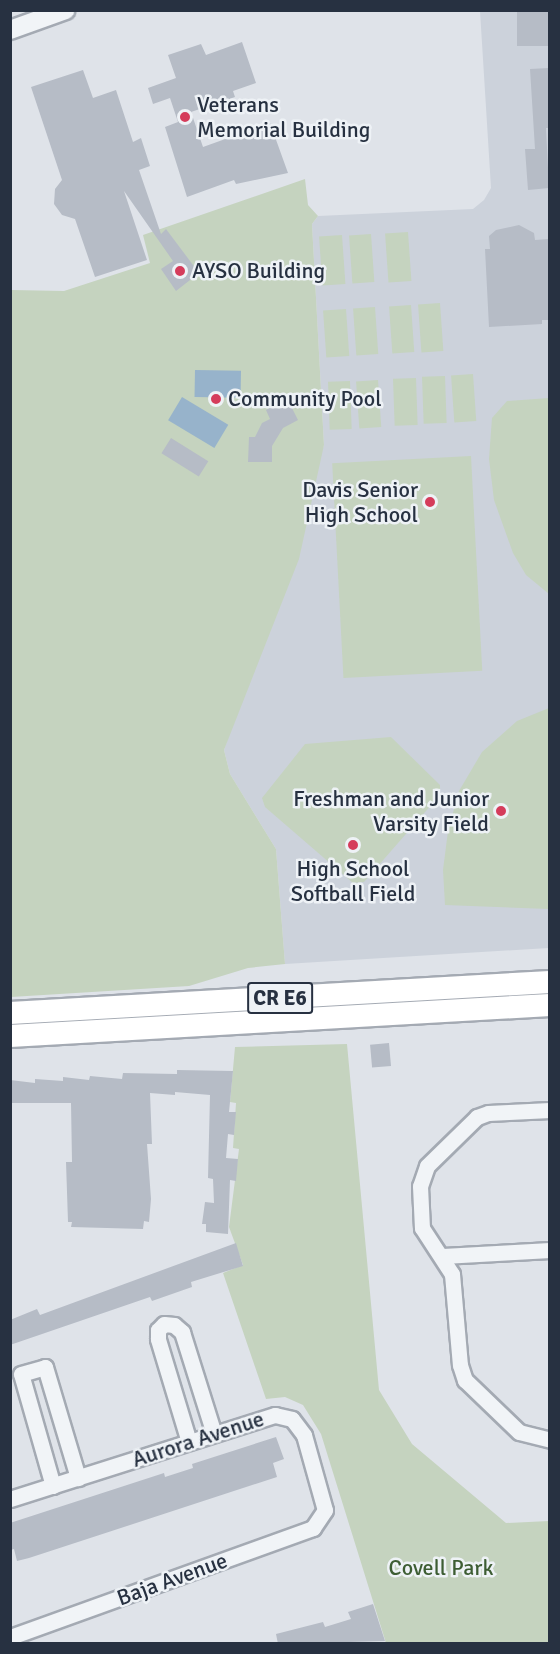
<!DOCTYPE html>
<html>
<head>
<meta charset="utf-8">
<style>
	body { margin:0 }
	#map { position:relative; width:560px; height:1654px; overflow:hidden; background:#dfe3e9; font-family:Signika,sans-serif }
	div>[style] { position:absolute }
	.built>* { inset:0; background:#ccd2db }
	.green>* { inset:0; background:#c5d3bf; transform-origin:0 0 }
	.water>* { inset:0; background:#97b3cb; transform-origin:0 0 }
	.building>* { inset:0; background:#b6bcc6; transform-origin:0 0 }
	.roads { filter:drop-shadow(2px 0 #a4aab3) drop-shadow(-2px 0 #a4aab3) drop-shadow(0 2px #a4aab3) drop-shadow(0 -2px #a4aab3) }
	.minor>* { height:15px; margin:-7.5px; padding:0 7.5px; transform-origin:7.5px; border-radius:7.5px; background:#f1f4f7 }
	.tertiary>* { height:18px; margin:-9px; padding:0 9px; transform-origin:9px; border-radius:9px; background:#f1f4f7 }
	.primary>* { height:22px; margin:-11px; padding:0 11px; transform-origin:11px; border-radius:11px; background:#fff }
	.dots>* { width:16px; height:16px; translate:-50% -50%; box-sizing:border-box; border:3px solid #eef2f6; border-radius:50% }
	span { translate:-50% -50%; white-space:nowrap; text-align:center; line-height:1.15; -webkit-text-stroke:5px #eef2f6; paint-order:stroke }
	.shield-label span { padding:2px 4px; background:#eef2f6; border:2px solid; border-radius:4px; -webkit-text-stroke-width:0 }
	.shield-label { font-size:21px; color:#273141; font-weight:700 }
	.poi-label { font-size:22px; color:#273141 }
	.left { translate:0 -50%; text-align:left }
	.right { translate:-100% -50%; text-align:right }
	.street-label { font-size:22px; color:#273141 }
	.park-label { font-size:22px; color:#3d5d33 }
	.frame { position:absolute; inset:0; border:12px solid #273141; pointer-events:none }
</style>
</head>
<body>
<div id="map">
	<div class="built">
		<i style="clip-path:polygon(480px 11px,549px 11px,549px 948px,285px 964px,276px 849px,230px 774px,224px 750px,324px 445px,312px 224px,318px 216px,473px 209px,484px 200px,491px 188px)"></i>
	</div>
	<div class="green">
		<i style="clip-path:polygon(305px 179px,308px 205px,318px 216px,312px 224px,324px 445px,299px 559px,224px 750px,230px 774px,276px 849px,285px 964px,248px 968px,189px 986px,11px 997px,11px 290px,64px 291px,150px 263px,143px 235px)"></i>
		<i style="left:408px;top:232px;width:49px;height:23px;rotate:86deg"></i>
		<i style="left:371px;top:234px;width:48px;height:22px;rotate:86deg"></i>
		<i style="left:342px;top:235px;width:49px;height:23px;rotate:86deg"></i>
		<i style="left:440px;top:303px;width:48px;height:22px;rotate:86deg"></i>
		<i style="left:411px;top:305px;width:47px;height:22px;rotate:86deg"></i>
		<i style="left:375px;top:307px;width:47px;height:22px;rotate:86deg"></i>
		<i style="left:346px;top:309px;width:47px;height:23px;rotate:86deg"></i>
		<i style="left:473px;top:374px;width:47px;height:22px;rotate:86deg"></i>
		<i style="left:445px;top:376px;width:47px;height:23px;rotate:88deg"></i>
		<i style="left:416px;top:378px;width:47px;height:23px;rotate:88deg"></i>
		<i style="left:378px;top:380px;width:47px;height:22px;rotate:86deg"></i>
		<i style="left:350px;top:381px;width:48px;height:22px;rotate:88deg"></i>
		<i style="clip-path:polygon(549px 398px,550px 398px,549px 594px,526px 575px,513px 553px,494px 500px,489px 459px,492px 418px,507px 401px)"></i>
		<i style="left:471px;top:456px;width:215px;height:139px;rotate:87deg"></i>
		<i style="clip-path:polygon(549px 708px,549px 909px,445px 905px,443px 870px,448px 831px,459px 791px,482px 752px,517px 721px)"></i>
		<i style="clip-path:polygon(391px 737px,440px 785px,440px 795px,364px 882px,353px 883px,265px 807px,262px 798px,305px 744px)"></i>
		<i style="clip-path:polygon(347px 1044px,379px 1390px,412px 1444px,506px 1523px,549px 1521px,549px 1643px,386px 1643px,321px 1434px,303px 1405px,285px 1397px,266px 1399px,223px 1273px,243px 1265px,229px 1227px,239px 1149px,233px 1148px,236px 1103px,230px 1102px,235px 1047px)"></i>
	</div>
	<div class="water">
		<i style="left:195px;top:370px;width:46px;height:27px;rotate:1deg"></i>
		<i style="left:182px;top:397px;width:54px;height:27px;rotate:31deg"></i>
	</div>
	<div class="building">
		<i style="left:517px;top:10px;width:31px;height:36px"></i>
		<i style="clip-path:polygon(242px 42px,256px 83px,233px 91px,235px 97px,191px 112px,203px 147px,270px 123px,288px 173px,236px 184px,234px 180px,187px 197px,165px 127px,178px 122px,170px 98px,153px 104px,148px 88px,176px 78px,168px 55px,201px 44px,206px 55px)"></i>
		<i style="clip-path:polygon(549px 68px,549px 128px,546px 128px,549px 188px,528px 190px,525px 149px,535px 149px,530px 69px)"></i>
		<i style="clip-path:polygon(83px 70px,93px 98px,116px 90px,133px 142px,141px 138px,150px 166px,139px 170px,161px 234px,166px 229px,199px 273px,176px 291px,161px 269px,173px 261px,124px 191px,147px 260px,95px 277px,75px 219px,62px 215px,54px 204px,55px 189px,62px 180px,31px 87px)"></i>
		<i style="clip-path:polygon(519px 225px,534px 233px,535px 240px,549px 239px,549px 320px,542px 320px,542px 324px,489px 327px,485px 249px,490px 249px,489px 236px,496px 230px)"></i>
		<i style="clip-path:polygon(287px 398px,298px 420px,283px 428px,272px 446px,272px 462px,248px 462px,249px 437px,255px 437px,262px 423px,270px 419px,266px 410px)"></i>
		<i style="left:171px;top:438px;width:44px;height:18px;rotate:32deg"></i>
		<i style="left:389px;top:1043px;width:23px;height:19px;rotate:85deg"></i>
		<i style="clip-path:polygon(177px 1070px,233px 1071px,229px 1112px,236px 1112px,234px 1135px,228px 1134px,226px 1158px,238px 1159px,236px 1181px,230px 1180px,228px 1234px,206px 1232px,206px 1224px,202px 1224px,205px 1202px,214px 1203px,213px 1179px,208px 1178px,210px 1095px,175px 1092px,175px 1095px,150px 1093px,152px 1144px,147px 1144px,151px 1199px,149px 1222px,144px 1221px,143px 1229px,71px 1227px,72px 1222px,68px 1222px,66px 1162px,72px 1162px,71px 1103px,10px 1103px,10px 1080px,35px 1083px,35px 1079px,63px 1081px,63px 1077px,89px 1080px,90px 1076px,122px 1079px,123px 1073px,177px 1074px)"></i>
		<i style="clip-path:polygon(236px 1243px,243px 1266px,191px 1282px,192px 1287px,152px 1301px,150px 1297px,10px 1345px,10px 1320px,37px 1309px,40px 1315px)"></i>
		<i style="clip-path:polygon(276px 1437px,284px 1459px,273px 1463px,277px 1477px,29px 1558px,17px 1561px,14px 1549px,10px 1550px,10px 1523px,164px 1473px,165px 1477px,193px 1468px,192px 1464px)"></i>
		<i style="clip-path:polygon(373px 1604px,385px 1641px,278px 1644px,276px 1634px,323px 1622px,325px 1627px,351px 1619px,348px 1612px)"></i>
	</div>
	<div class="roads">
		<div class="minor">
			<i style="left:550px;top:1110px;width:62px;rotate:177.2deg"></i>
			<i style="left:488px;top:1113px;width:12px;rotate:160deg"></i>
			<i style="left:477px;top:1117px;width:70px;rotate:135.6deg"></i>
			<i style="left:427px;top:1166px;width:21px;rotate:109deg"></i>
			<i style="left:420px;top:1186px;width:42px;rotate:87.3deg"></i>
			<i style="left:422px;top:1228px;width:55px;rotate:56.9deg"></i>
			<i style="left:452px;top:1274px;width:91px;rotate:85deg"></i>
			<i style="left:460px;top:1365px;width:16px;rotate:72deg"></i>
			<i style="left:465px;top:1380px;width:75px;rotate:43.9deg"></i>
			<i style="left:519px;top:1432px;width:32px;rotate:14deg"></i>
			<i style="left:443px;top:1256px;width:107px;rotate:-3.2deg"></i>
			<i style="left:189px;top:1442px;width:108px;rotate:-106.8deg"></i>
			<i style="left:158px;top:1339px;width:9px;rotate:-90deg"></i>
			<i style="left:158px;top:1330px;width:8px;rotate:-45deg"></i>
			<i style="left:164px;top:1324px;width:10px;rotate:6deg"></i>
			<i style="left:174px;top:1325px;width:11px;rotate:41deg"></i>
			<i style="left:182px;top:1332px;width:107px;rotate:72.6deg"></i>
			<i style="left:53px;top:1486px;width:116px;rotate:-105.9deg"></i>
			<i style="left:21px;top:1374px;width:25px;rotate:-16deg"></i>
			<i style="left:45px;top:1367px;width:116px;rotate:73.4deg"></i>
			<i style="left:10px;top:1499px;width:278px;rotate:-17.6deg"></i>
			<i style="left:275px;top:1415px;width:17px;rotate:13deg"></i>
			<i style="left:292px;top:1419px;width:20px;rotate:53deg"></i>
			<i style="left:304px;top:1435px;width:78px;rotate:74.4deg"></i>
			<i style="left:325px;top:1510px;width:22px;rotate:124deg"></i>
			<i style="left:313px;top:1528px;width:322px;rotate:160.2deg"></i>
		</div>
		<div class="tertiary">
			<i style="left:10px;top:30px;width:59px;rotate:-19.7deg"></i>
		</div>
		<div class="primary">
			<i style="left:10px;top:1013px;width:541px;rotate:-3.29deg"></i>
			<i style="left:10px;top:1036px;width:541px;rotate:-3.29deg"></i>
		</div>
	</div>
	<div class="dots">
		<i style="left:185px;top:117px;background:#d53c5b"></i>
		<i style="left:180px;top:271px;background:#d53c5b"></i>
		<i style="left:216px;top:399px;background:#d53c5b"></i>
		<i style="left:430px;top:502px;background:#d53c5b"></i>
		<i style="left:501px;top:811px;background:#d53c5b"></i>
		<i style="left:353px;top:845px;background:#d53c5b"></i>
	</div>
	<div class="shield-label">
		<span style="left:280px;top:998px">CR E6</span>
	</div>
	<div class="poi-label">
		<span class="left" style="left:197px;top:117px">Veterans<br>Memorial Building</span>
		<span class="left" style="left:192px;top:271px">AYSO Building</span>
		<span class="left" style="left:228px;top:399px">Community Pool</span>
		<span class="right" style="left:418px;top:502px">Davis Senior<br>High School</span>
		<span class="right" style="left:489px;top:811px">Freshman and Junior<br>Varsity Field</span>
		<span style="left:353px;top:881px">High School<br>Softball Field</span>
	</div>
	<div class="street-label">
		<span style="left:198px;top:1439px;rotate:-18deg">Aurora Avenue</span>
		<span style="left:172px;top:1579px;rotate:-20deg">Baja Avenue</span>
	</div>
	<div class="park-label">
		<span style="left:441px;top:1568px">Covell Park</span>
	</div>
	<div class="frame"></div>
</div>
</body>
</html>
